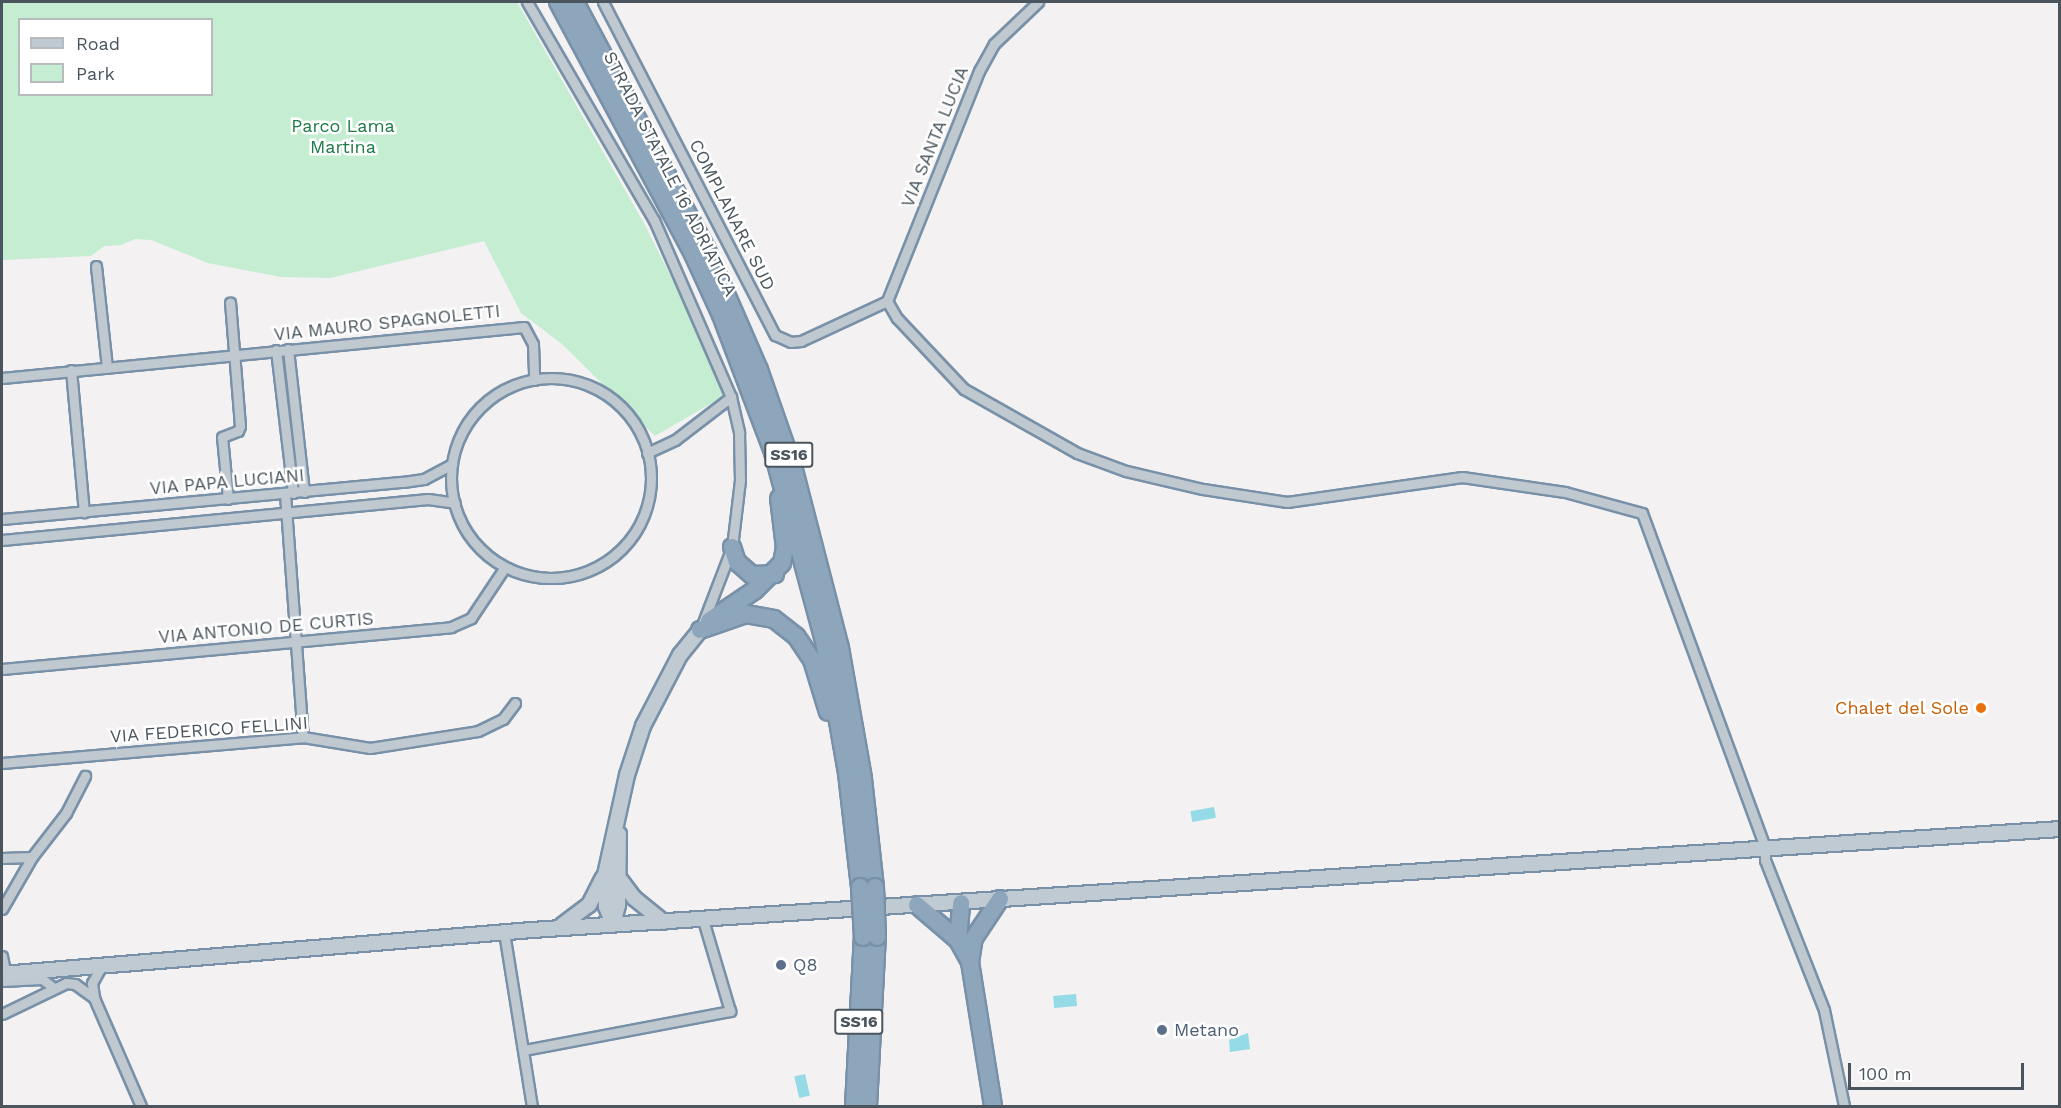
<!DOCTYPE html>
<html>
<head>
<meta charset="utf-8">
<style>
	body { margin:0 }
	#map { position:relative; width:2061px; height:1108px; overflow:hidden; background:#f3f1f1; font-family:"Work Sans",sans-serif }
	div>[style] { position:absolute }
	.green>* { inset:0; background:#c4edd1 }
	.water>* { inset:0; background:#94dae7; transform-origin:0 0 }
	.roads { filter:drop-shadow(2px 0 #7891a8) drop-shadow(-2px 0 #7891a8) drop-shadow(0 2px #7891a8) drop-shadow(0 -2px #7891a8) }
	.street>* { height:9px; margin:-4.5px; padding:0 4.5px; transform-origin:4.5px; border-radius:4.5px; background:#c0c9cf }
	.street>.ring { margin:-4.5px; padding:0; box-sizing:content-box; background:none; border:9px solid #c0c9cf; border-radius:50% }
	.secondary>* { height:14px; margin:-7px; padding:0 7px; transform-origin:7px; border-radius:7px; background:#c0cad3 }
	.highway>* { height:16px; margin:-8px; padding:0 8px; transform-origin:8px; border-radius:8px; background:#8da6bc }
	.bridges { filter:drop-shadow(2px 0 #7891a8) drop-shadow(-2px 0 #7891a8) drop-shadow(0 2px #7891a8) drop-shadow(0 -2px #7891a8) }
	.highway-bridge>* { height:16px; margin:-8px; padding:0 8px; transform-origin:8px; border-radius:8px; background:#8da6bc }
	.dots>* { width:16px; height:16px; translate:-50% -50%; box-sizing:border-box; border:3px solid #fff; border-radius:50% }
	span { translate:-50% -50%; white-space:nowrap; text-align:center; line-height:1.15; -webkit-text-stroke:5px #fff; paint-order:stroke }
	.shield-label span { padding:2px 4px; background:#fff; border:2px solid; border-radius:4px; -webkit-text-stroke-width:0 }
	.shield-label { font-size:16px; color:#4a555d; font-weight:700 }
	.park-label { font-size:18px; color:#1e7b48 }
	.street-label { font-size:18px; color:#4a555d }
	.food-label { font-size:18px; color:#c56008 }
	.right { translate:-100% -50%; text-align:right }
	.service-label { font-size:18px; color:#4e5e75 }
	.left { translate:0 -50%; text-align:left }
	.frame { position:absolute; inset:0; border:3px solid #4a555d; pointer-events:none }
	.legend { position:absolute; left:18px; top:18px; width:195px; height:78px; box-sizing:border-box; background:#fff; border:2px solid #b7bbbe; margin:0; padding:8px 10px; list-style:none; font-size:18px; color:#4a555d }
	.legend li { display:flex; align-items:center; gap:12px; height:30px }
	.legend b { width:30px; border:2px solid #b7bbbe }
	.scale { position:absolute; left:1848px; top:1063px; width:176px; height:27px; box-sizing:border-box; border:3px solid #4a555d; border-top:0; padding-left:8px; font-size:18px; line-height:21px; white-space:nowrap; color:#4a555d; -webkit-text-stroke:4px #fff; paint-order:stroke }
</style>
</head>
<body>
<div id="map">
	<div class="green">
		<i style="clip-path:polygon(evenodd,2px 2px,517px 2px,645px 225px,687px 309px,724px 396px,655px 436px,562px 344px,521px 313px,484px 241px,330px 278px,281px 277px,208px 263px,151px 240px,135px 239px,121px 245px,104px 246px,91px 256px,2px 260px,2px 2px,20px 20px,212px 20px,212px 94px,20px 94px,20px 20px)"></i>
	</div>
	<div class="water">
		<i style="left:1214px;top:807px;width:11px;height:24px;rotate:80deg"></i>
		<i style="left:1076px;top:994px;width:12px;height:23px;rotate:85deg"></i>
		<i style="clip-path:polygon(1248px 1033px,1250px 1049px,1230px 1052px,1229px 1040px)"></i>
		<i style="left:805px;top:1074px;width:22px;height:11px;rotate:77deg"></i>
	</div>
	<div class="roads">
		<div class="street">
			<i style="left:527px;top:2px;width:252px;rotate:59.8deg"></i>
			<i style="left:654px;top:220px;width:193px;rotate:66.5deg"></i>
			<i style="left:731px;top:397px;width:37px;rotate:77deg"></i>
			<i style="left:739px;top:433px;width:47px;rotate:88.8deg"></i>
			<i style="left:740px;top:480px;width:67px;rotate:96.8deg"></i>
			<i style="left:732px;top:547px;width:84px;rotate:111deg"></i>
			<i style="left:603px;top:2px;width:375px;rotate:62.7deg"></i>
			<i style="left:775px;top:335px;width:17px;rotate:24deg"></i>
			<i style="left:791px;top:342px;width:10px;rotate:-6deg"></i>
			<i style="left:801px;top:341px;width:95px;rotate:-24.9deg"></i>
			<i style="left:96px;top:266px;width:102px;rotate:83.8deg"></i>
			<i style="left:887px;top:301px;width:20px;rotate:60deg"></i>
			<i style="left:897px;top:318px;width:98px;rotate:46.7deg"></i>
			<i style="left:964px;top:389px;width:130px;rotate:29.5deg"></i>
			<i style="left:1077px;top:453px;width:52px;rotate:20.2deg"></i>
			<i style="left:1126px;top:471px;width:79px;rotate:13.2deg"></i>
			<i style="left:1203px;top:489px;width:85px;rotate:8.8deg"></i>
			<i style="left:1287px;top:502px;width:177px;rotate:-8.1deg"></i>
			<i style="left:1462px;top:477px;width:104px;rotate:8.3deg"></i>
			<i style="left:1565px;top:492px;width:80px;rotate:15.3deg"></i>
			<i style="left:1642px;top:513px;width:357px;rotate:69.8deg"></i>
			<i style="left:1765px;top:848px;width:12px;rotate:90deg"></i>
			<i style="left:1765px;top:860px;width:161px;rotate:68.5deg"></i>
			<i style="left:1824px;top:1010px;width:98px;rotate:78.2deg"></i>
			<i style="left:887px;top:301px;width:248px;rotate:-68.2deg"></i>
			<i style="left:979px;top:71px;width:31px;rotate:-61deg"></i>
			<i style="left:994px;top:44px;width:61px;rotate:-43.7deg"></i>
			<i style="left:288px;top:349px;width:144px;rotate:83.6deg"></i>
			<i style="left:276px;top:350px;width:144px;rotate:83.2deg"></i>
			<i style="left:71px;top:370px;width:143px;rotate:84.8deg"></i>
			<i style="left:2px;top:378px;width:524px;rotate:-5.58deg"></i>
			<i style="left:524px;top:327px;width:19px;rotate:62deg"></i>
			<i style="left:533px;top:344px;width:36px;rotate:88deg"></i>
			<i class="ring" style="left:451px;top:378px;width:191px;height:191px"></i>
			<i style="left:647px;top:453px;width:31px;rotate:-25deg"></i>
			<i style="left:675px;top:440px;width:71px;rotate:-37.5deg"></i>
			<i style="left:285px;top:494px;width:244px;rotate:85.8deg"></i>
			<i style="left:228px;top:499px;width:62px;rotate:-95.5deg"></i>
			<i style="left:222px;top:437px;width:17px;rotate:-21deg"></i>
			<i style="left:238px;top:431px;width:5px;rotate:-68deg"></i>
			<i style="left:240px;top:426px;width:124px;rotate:-94.6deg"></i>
			<i style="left:2px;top:519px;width:403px;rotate:-5.3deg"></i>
			<i style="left:403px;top:482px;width:21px;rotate:-8deg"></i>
			<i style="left:424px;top:479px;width:32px;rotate:-28deg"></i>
			<i style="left:2px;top:540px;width:428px;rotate:-5.5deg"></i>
			<i style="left:428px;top:499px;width:27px;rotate:8deg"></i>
			<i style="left:2px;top:669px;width:451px;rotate:-5.3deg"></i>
			<i style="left:451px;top:627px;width:22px;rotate:-24deg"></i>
			<i style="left:471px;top:618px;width:61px;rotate:-56.3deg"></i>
			<i style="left:2px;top:763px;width:302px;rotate:-4.9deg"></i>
			<i style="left:303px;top:737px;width:68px;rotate:9.3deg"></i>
			<i style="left:370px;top:748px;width:109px;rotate:-8.9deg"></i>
			<i style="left:478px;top:731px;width:28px;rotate:-26deg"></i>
			<i style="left:503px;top:719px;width:20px;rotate:-53deg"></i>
			<i style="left:2px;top:858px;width:30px;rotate:-2deg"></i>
			<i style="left:2px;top:909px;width:60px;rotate:-60deg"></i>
			<i style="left:32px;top:857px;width:56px;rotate:-52.3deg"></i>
			<i style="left:66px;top:813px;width:42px;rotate:-62.8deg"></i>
			<i style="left:504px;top:932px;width:176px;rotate:80.9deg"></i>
			<i style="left:2px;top:956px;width:16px;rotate:79deg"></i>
			<i style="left:102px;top:965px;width:21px;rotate:119deg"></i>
			<i style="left:92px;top:983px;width:15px;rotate:82deg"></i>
			<i style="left:94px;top:998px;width:118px;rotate:66.5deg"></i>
			<i style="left:2px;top:981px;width:40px;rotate:-2.9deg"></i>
			<i style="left:42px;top:979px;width:15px;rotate:37deg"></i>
			<i style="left:2px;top:1014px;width:71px;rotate:-25.8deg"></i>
			<i style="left:66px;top:983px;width:9px;rotate:6deg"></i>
			<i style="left:75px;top:984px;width:24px;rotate:36deg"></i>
			<i style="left:524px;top:1050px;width:210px;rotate:-10.7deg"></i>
			<i style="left:730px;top:1011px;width:95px;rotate:-106.5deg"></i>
		</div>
		<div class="secondary">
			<i style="left:619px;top:878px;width:25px;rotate:53deg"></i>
			<i style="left:634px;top:898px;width:38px;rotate:39deg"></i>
			<i style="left:613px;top:924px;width:18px;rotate:-112deg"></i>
			<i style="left:606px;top:907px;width:32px;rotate:-92deg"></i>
			<i style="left:605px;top:875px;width:102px;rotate:-77.6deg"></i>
			<i style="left:627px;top:775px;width:52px;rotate:-71.9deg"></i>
			<i style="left:643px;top:726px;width:80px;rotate:-62.5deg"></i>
			<i style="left:680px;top:655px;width:32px;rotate:-51deg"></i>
			<i style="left:613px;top:924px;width:20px;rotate:-75deg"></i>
			<i style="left:618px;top:905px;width:71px;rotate:-89.2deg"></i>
			<i style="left:562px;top:925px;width:34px;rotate:-37deg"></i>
			<i style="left:589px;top:905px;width:30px;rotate:-63deg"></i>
			<i style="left:2px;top:974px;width:532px;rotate:-4.75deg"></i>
			<i style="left:532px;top:930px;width:1531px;rotate:-3.78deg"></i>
		</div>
		<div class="highway">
			<i style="left:558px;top:2px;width:286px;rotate:61.8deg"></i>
			<i style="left:693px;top:254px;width:67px;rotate:65.3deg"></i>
			<i style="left:721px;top:315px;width:147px;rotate:69.2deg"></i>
			<i style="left:773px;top:452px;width:196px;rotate:74.9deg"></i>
			<i style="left:824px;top:641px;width:134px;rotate:80.1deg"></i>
			<i style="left:847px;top:773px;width:115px;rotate:83.5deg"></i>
			<i style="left:575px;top:2px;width:279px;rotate:62deg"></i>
			<i style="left:706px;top:248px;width:133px;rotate:66.5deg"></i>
			<i style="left:759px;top:370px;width:106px;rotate:70.7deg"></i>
			<i style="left:794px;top:470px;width:184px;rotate:75.5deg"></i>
			<i style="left:840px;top:648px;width:133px;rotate:80deg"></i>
			<i style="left:863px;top:779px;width:109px;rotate:83.7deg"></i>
			<i style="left:732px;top:547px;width:16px;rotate:72deg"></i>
			<i style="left:737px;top:562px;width:20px;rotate:41deg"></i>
			<i style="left:752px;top:575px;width:23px;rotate:-2deg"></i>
			<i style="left:709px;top:621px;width:55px;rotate:-34deg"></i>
			<i style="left:755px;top:590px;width:38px;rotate:-45deg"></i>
			<i style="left:782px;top:563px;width:15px;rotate:-79deg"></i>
			<i style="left:785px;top:548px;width:50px;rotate:-96.8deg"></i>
			<i style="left:700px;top:630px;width:49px;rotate:-19.2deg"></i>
			<i style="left:746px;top:614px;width:28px;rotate:10deg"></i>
			<i style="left:774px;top:619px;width:28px;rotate:38deg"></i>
			<i style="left:796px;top:636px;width:29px;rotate:56deg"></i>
			<i style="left:812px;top:660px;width:54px;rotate:72.9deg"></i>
			<i style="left:917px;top:905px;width:54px;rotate:40.5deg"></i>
			<i style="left:958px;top:940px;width:25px;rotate:61deg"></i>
			<i style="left:970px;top:962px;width:146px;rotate:80.9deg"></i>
			<i style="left:958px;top:940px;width:37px;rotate:-85deg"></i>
			<i style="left:970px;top:962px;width:24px;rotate:-81deg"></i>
			<i style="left:974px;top:938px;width:47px;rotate:-56.3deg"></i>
			<i style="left:854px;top:1106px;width:169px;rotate:-87deg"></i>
			<i style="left:868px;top:1106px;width:169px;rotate:-87deg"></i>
		</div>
	</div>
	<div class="bridges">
		<div class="highway-bridge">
			<i style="left:860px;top:887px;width:50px;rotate:86.6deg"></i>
			<i style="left:875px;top:887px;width:50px;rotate:87.7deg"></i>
		</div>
	</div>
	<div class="dots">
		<i style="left:1981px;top:708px;background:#e8710a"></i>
		<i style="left:781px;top:965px;background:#5c6f8a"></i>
		<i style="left:1162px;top:1030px;background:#5c6f8a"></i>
	</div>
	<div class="shield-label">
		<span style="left:789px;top:455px">SS16</span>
		<span style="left:859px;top:1022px">SS16</span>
	</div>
	<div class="park-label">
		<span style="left:343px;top:137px">Parco Lama<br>Martina</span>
	</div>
	<div class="street-label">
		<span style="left:935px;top:137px;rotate:-68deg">VIA SANTA LUCIA</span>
		<span style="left:670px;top:174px;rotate:63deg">STRADA STATALE 16 ADRIATICA</span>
		<span style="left:732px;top:215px;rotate:63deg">COMPLANARE SUD</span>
		<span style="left:387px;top:323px;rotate:-6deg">VIA MAURO SPAGNOLETTI</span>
		<span style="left:227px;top:482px;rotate:-5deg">VIA PAPA LUCIANI</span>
		<span style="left:266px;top:628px;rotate:-5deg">VIA ANTONIO DE CURTIS</span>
		<span style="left:209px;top:730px;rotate:-4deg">VIA FEDERICO FELLINI</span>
	</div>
	<div class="food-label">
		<span class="right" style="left:1969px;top:708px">Chalet del Sole</span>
	</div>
	<div class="service-label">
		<span class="left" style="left:793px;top:965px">Q8</span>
		<span class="left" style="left:1174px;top:1030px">Metano</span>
	</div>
	<div class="frame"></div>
	<ul class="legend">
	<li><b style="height:8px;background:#c0cad3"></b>Road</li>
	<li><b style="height:16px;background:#c4edd1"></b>Park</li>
	</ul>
	<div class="scale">100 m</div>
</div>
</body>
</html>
